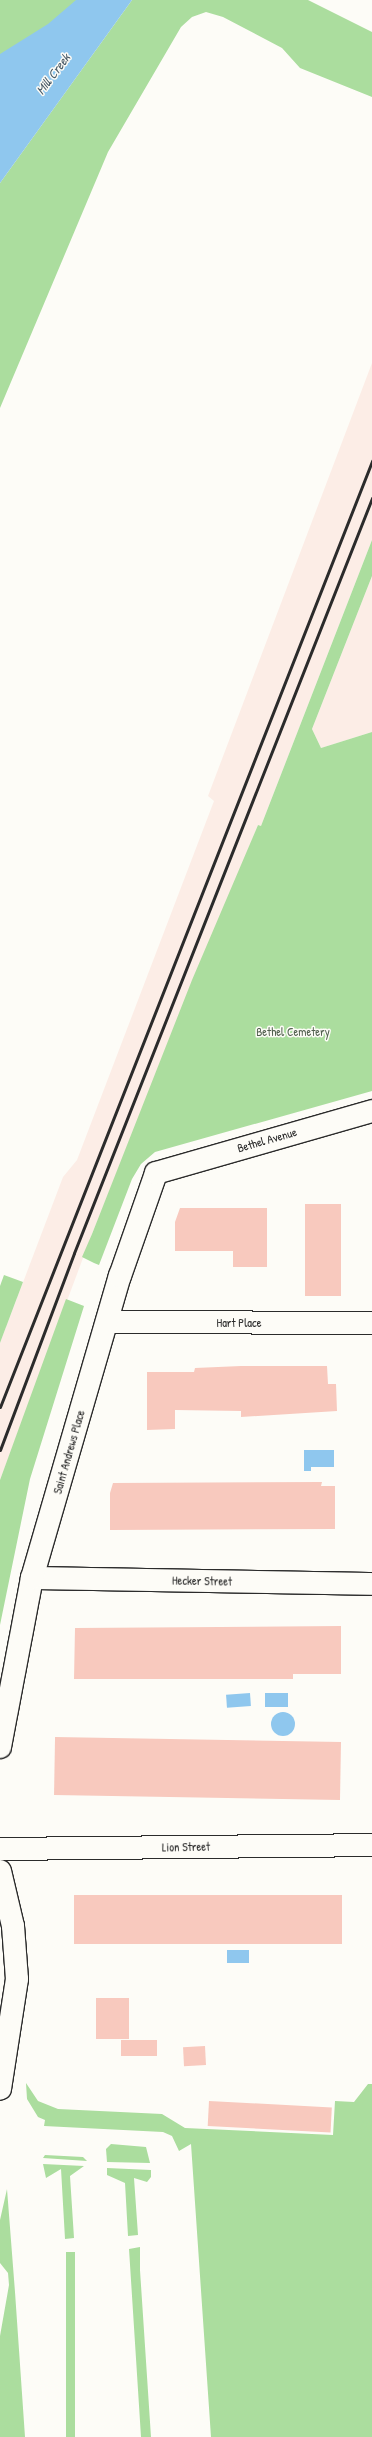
<!DOCTYPE html>
<html>
<head>
<meta charset="utf-8">
<style>
	body { margin:0 }
	#map { position:relative; width:372px; height:2437px; overflow:hidden; background:#fdfcf7; font-family:"Patrick Hand",sans-serif }
	div>[style] { position:absolute }
	.built>* { inset:0; background:#fcede6 }
	.green>* { inset:0; background:#abdd9e; transform-origin:0 0 }
	.water>* { inset:0; background:#8fc7ee; transform-origin:0 0 }
	.round { border-radius:50% }
	.building>* { inset:0; background:#f8c9be; transform-origin:0 0 }
	.roads { filter:drop-shadow(1px 0 #2b2b2b) drop-shadow(-1px 0 #2b2b2b) drop-shadow(0 1px #2b2b2b) drop-shadow(0 -1px #2b2b2b) }
	.minor>* { height:22px; margin:-11px; padding:0 11px; transform-origin:11px; border-radius:11px; background:#fdfcf7 }
	.rail>* { height:3px; margin:-1.5px; padding:0 1.5px; transform-origin:1.5px; border-radius:1.5px; background:#2b2b2b }
	span { translate:-50% -50%; white-space:nowrap; text-align:center; line-height:1.15; -webkit-text-stroke:3px #fdfcf7; paint-order:stroke }
	.park-label { font-size:12px; color:#51604e }
	.street-label { font-size:12px; color:#2b2b2b }
	.water-label { font-size:13px; color:#495a66; font-style:italic }
</style>
</head>
<body>
<div id="map">
	<div class="built">
		<i style="clip-path:polygon(372px 363px,372px 540px,261px 826px,258px 825px,92px 1234px,0 1480px,0 1343px,63px 1177px,77px 1160px,214px 801px,208px 796px)"></i>
		<i style="clip-path:polygon(372px 576px,372px 732px,321px 748px,312px 729px)"></i>
	</div>
	<div class="green">
		<i style="clip-path:polygon(0 0,91px 0,0 88px)"></i>
		<i style="clip-path:polygon(132px 0,308px 0,372px 32px,372px 97px,300px 68px,282px 48px,223px 17px,206px 12px,192px 17px,181px 27px,108px 152px,0 408px,0 183px)"></i>
		<i style="clip-path:polygon(372px 540px,372px 576px,312px 729px,321px 748px,372px 732px,372px 1091px,155px 1152px,141px 1164px,132px 1179px,99px 1265px,94px 1263px,82px 1257px,92px 1234px,192px 980px,258px 825px,261px 826px)"></i>
		<i style="clip-path:polygon(4px 1275px,23px 1282px,0 1343px,0 1286px)"></i>
		<i style="clip-path:polygon(66px 1299px,84px 1306px,30px 1479px,0 1625px,0 1480px)"></i>
		<i style="clip-path:polygon(26px 2083px,38px 2101px,58px 2109px,162px 2114px,185px 2128px,333px 2135px,335px 2101px,354px 2102px,368px 2084px,372px 2084px,372px 2437px,211px 2437px,191px 2144px,179px 2151px,172px 2136px,163px 2132px,44px 2126px,45px 2120px,38px 2117px,27px 2099px)"></i>
		<i style="clip-path:polygon(111px 2144px,146px 2147px,150px 2163px,107px 2162px,106px 2149px)"></i>
		<i style="clip-path:polygon(45px 2155px,83px 2157px,87px 2161px,43px 2158px)"></i>
		<i style="clip-path:polygon(43px 2164px,84px 2166px,70px 2176px,74px 2238px,65px 2239px,61px 2169px,46px 2178px)"></i>
		<i style="clip-path:polygon(107px 2168px,151px 2170px,151px 2177px,147px 2182px,134px 2178px,138px 2235px,128px 2236px,125px 2183px,107px 2175px)"></i>
		<i style="clip-path:polygon(7px 2189px,15px 2292px,25px 2437px,0 2437px,0 2336px,9px 2285px,8px 2273px,0 2263px,0 2220px)"></i>
		<i style="clip-path:polygon(140px 2247px,140px 2270px,151px 2437px,141px 2437px,129px 2249px)"></i>
		<i style="left:66px;top:2252px;width:9px;height:185px"></i>
	</div>
	<div class="water">
		<i style="clip-path:polygon(76px 0,132px 0,0 183px,0 54px,48px 24px)"></i>
		<i style="clip-path:polygon(304px 1450px,334px 1450px,334px 1467px,311px 1467px,311px 1471px,304px 1471px)"></i>
		<i style="left:250px;top:1693px;width:13px;height:24px;rotate:86deg"></i>
		<i style="left:288px;top:1693px;width:14px;height:23px;rotate:90deg"></i>
		<i class="round" style="left:271px;top:1712px;width:24px;height:24px"></i>
		<i style="left:227px;top:1950px;width:22px;height:13px"></i>
	</div>
	<div class="building">
		<i style="left:305px;top:1204px;width:36px;height:92px"></i>
		<i style="clip-path:polygon(180px 1208px,267px 1208px,267px 1267px,233px 1267px,233px 1251px,175px 1251px,175px 1222px)"></i>
		<i style="clip-path:polygon(241px 1366px,327px 1366px,328px 1384px,336px 1384px,337px 1411px,241px 1417px,241px 1411px,175px 1410px,175px 1429px,147px 1430px,147px 1372px,194px 1372px,195px 1368px)"></i>
		<i style="clip-path:polygon(322px 1482px,321px 1486px,335px 1486px,335px 1529px,110px 1530px,110px 1493px,113px 1483px)"></i>
		<i style="clip-path:polygon(341px 1626px,341px 1674px,293px 1674px,293px 1679px,74px 1679px,75px 1628px)"></i>
		<i style="left:341px;top:1742px;width:58px;height:286px;rotate:91deg"></i>
		<i style="left:342px;top:1895px;width:49px;height:268px;rotate:90deg"></i>
		<i style="left:96px;top:1998px;width:33px;height:41px"></i>
		<i style="left:121px;top:2040px;width:36px;height:16px"></i>
		<i style="left:205px;top:2046px;width:19px;height:22px;rotate:87deg"></i>
		<i style="left:209px;top:2101px;width:123px;height:25px;rotate:3deg"></i>
	</div>
	<div class="roads">
		<div class="minor">
			<i style="left:107px;top:1322px;width:265px;rotate:0.2deg"></i>
			<i style="left:32px;top:1578px;width:340px;rotate:1deg"></i>
			<i style="left:0;top:1747px;width:172px;rotate:-79.3deg"></i>
			<i style="left:32px;top:1578px;width:315px;rotate:-73.8deg"></i>
			<i style="left:120px;top:1276px;width:109px;rotate:-70.7deg"></i>
			<i style="left:156px;top:1173px;width:225px;rotate:-16deg"></i>
			<i style="left:0;top:1849px;width:372px;rotate:-0.6deg"></i>
			<i style="left:0;top:1871px;width:57px;rotate:76.7deg"></i>
			<i style="left:13px;top:1926px;width:53px;rotate:85.7deg"></i>
			<i style="left:17px;top:1979px;width:111px;rotate:98.8deg"></i>
		</div>
	</div>
	<div class="rail">
		<i style="left:0;top:1407px;width:1017px;rotate:-68.53deg"></i>
		<i style="left:0;top:1450px;width:210px;rotate:-69.4deg"></i>
		<i style="left:74px;top:1253px;width:812px;rotate:-68.46deg"></i>
	</div>
	<div class="park-label">
		<span style="left:293px;top:1032px">Bethel Cemetery</span>
	</div>
	<div class="street-label">
		<span style="left:267px;top:1140px;rotate:-16deg">Bethel Avenue</span>
		<span style="left:239px;top:1323px">Hart Place</span>
		<span style="left:69px;top:1452px;rotate:-74deg">Saint Andrews Place</span>
		<span style="left:202px;top:1581px;rotate:1deg">Hecker Street</span>
		<span style="left:186px;top:1847px;rotate:-1deg">Lion Street</span>
	</div>
	<div class="water-label">
		<span style="left:53px;top:74px;rotate:-53deg">Mill Creek</span>
	</div>
</div>
</body>
</html>
